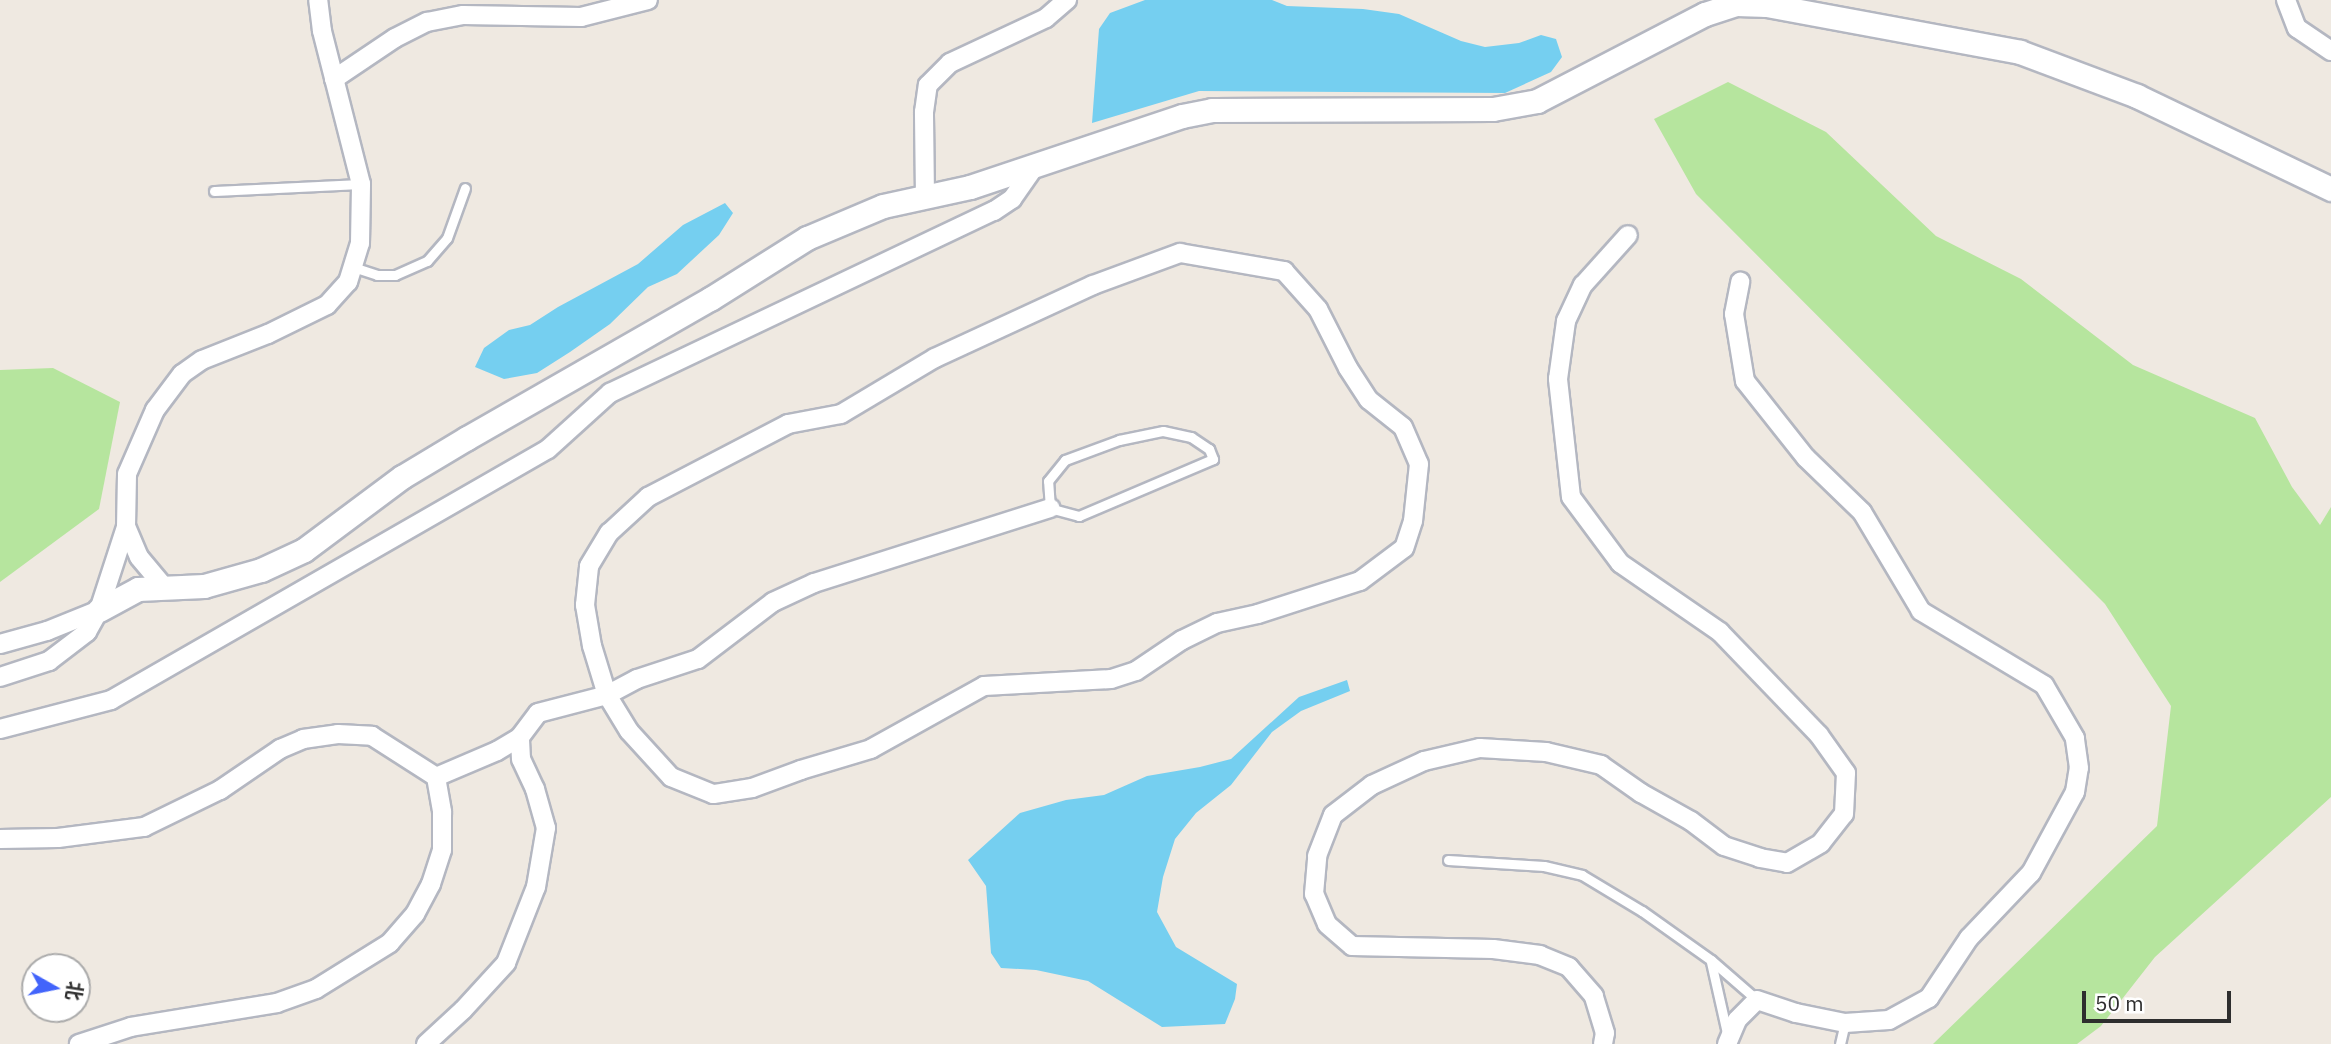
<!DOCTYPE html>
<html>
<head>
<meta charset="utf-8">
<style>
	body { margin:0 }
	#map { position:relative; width:2331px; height:1044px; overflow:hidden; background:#efe9e1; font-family:"IBM Plex Sans","Noto Sans SC",sans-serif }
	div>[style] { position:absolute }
	.green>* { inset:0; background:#b6e59e }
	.water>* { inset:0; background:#75cff0 }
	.roads { filter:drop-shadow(2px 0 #b4b7c1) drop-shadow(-2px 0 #b4b7c1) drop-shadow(0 2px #b4b7c1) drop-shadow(0 -2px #b4b7c1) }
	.service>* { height:9px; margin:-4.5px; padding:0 4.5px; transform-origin:4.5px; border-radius:4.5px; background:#fff }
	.minor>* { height:18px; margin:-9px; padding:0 9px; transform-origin:9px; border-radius:9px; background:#fff }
	.tertiary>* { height:23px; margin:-11.5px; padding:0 11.5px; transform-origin:11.5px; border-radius:11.5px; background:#fff }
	span { translate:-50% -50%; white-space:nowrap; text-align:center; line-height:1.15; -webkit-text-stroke:5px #fff; paint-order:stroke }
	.north { position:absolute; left:21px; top:953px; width:70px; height:70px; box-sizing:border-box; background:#fff; border:2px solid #ababab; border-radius:50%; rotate:99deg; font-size:19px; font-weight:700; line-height:28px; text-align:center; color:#2e2e2e }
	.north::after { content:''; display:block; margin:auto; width:24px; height:32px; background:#4264fb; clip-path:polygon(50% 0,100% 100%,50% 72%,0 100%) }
	.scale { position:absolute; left:2082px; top:991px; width:149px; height:32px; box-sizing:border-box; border:4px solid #2e2e2e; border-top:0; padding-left:9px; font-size:21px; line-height:24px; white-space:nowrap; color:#2e2e2e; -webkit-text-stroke:5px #fff; paint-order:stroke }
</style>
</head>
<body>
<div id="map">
	<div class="green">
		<i style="clip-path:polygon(1728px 82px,1826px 132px,1936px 236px,2021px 279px,2133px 365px,2255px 418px,2292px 487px,2320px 525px,2331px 507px,2331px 797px,2155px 957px,2101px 1026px,2077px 1044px,1933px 1044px,2157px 826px,2171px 706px,2105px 604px,1696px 194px,1654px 119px)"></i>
		<i style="clip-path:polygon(53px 368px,120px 402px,99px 509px,0 582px,0 370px)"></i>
	</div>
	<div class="water">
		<i style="clip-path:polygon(1145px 0,1272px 0,1287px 6px,1363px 9px,1399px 14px,1461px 41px,1485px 47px,1519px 43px,1541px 35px,1556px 39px,1562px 57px,1551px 72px,1505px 93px,1199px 91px,1092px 123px,1099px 29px,1110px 13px)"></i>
		<i style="clip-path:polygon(725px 203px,733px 213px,719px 235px,677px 274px,648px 287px,610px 324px,570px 352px,537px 373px,504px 379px,475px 367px,484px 348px,509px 330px,530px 325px,558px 307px,638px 264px,683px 225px)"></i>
		<i style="clip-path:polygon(1347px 680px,1350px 691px,1301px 711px,1272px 732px,1231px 785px,1196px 813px,1175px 839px,1163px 877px,1157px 912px,1176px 947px,1237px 984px,1235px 999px,1225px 1024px,1162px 1027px,1088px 981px,1036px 970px,1001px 968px,991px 953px,986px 886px,968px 860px,1020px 813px,1066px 800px,1104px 795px,1147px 776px,1200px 767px,1231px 759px,1299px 697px)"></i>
	</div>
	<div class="roads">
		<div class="service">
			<i style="left:214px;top:191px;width:147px;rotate:-2.7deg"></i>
			<i style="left:353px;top:267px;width:25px;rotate:18deg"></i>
			<i style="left:377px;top:275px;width:18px"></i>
			<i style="left:395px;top:275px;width:35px;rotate:-24deg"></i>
			<i style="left:427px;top:261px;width:30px;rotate:-49deg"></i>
			<i style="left:447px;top:238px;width:53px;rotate:-70.2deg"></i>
			<i style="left:1163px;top:431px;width:29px;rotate:12deg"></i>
			<i style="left:1191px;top:437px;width:22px;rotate:34deg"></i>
			<i style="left:1209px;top:449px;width:11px;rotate:68deg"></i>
			<i style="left:1213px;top:459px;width:146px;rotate:157deg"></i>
			<i style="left:1079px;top:516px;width:30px;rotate:-165deg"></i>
			<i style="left:1050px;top:508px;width:27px;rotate:-94deg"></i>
			<i style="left:1048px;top:481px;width:27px;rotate:-51deg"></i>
			<i style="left:1065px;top:460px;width:58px;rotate:-20.3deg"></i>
			<i style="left:1119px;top:440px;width:45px;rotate:-11.6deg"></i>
			<i style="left:1448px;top:860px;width:96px;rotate:3.6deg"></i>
			<i style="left:1544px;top:866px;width:39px;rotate:13deg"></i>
			<i style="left:1582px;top:875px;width:70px;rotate:31deg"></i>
			<i style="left:1642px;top:911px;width:85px;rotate:35.4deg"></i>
			<i style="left:1711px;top:960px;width:61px;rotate:41deg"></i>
			<i style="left:1711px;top:962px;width:73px;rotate:77.3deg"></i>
			<i style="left:1840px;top:1044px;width:22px;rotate:-77deg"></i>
		</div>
		<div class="minor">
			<i style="left:2286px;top:0;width:30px;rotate:69deg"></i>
			<i style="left:2297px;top:28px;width:41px;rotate:34.1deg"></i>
			<i style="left:334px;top:79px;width:73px;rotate:-33.9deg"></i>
			<i style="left:395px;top:38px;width:36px;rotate:-27deg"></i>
			<i style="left:427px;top:22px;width:37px;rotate:-11deg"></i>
			<i style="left:463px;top:15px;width:118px;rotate:1deg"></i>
			<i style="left:581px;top:17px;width:69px;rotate:-14.2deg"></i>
			<i style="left:925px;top:197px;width:85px;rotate:-90.7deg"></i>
			<i style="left:924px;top:112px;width:27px;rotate:-82deg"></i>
			<i style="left:928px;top:85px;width:31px;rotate:-45deg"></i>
			<i style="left:950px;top:63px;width:106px;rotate:-25.1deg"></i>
			<i style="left:1046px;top:18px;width:28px;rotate:-41deg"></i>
			<i style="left:1180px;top:253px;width:106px;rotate:9.8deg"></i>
			<i style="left:1284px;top:271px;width:51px;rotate:48.2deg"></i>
			<i style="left:1318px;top:309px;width:66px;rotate:63deg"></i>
			<i style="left:1348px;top:368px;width:38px;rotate:57deg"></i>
			<i style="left:1369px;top:400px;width:43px;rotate:38.5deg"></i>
			<i style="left:1403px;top:427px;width:40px;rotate:66.6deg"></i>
			<i style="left:1419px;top:464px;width:57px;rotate:96deg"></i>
			<i style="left:1413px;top:521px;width:28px;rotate:108deg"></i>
			<i style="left:1404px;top:548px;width:55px;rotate:143.1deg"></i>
			<i style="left:1360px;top:581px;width:107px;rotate:162.1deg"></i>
			<i style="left:1258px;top:614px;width:42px;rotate:167.6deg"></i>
			<i style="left:1217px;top:623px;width:39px;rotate:154deg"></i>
			<i style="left:1182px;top:640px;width:55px;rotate:146deg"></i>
			<i style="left:1136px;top:671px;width:26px;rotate:162deg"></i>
			<i style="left:1111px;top:679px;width:127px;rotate:176.8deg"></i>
			<i style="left:984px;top:686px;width:129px;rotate:150.9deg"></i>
			<i style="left:871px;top:749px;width:73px;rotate:163.3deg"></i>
			<i style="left:801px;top:770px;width:52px;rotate:159.8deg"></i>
			<i style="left:752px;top:788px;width:39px;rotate:171deg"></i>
			<i style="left:713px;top:794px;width:45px;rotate:-158deg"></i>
			<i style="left:671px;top:777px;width:62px;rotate:-132.4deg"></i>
			<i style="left:629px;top:731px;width:42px;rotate:-121.4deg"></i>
			<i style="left:607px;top:695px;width:51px;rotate:-107deg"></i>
			<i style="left:592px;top:646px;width:42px;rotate:-99.7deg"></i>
			<i style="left:585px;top:605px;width:39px;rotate:-84deg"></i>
			<i style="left:589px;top:566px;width:39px;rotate:-59deg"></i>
			<i style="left:609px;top:533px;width:53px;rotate:-42.7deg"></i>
			<i style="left:648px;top:497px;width:158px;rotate:-27.5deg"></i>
			<i style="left:788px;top:424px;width:54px;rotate:-10.7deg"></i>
			<i style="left:841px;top:414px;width:109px;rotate:-30.8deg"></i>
			<i style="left:935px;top:358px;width:174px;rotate:-24.8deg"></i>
			<i style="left:1093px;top:285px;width:93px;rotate:-20.2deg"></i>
			<i style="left:165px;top:588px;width:40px;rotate:-130deg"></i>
			<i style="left:139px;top:557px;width:33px;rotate:-113deg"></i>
			<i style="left:126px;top:527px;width:53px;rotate:-88.9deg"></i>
			<i style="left:127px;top:474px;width:70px;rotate:-66.4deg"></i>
			<i style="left:155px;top:410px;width:45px;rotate:-53.1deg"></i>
			<i style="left:182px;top:374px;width:24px;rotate:-35deg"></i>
			<i style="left:202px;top:360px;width:71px;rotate:-21.5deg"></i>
			<i style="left:268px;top:334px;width:66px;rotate:-26.2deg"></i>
			<i style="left:327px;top:305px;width:31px;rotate:-48deg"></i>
			<i style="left:348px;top:282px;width:41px;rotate:-72.9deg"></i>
			<i style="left:360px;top:243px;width:59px;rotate:-89deg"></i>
			<i style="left:361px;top:184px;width:158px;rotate:-104.3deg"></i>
			<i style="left:322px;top:31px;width:31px;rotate:-97deg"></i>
			<i style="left:0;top:644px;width:49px;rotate:-15.5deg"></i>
			<i style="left:47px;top:631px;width:56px;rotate:-22deg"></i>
			<i style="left:0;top:677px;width:52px;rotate:-18.1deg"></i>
			<i style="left:49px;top:661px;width:48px;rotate:-37.3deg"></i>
			<i style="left:87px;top:632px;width:25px;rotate:-61deg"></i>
			<i style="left:99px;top:610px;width:87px;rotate:-72deg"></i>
			<i style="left:0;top:729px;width:115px;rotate:-14.6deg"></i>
			<i style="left:111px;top:700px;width:504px;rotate:-29.87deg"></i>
			<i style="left:548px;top:449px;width:84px;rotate:-42.1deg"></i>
			<i style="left:610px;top:393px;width:425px;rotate:-25.4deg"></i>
			<i style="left:994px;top:211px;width:22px;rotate:-34deg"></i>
			<i style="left:1012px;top:199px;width:40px;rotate:-55.1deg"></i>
			<i style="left:436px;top:777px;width:66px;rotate:-23.1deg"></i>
			<i style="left:497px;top:751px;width:27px;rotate:-31deg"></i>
			<i style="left:0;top:839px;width:58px;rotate:-1deg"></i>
			<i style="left:58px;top:838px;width:87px;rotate:-7.3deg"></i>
			<i style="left:144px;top:827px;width:85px;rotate:-26deg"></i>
			<i style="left:220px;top:790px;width:73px;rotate:-34.3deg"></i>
			<i style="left:280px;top:749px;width:25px;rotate:-23deg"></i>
			<i style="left:303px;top:739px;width:35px;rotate:-8deg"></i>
			<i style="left:338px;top:734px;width:34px;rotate:3deg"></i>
			<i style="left:372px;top:736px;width:76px;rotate:32.6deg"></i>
			<i style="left:436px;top:777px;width:36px;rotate:80deg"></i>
			<i style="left:442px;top:812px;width:38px;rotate:90deg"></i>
			<i style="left:442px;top:850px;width:36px;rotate:108deg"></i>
			<i style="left:431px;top:884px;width:34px;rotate:118deg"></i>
			<i style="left:415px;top:914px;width:38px;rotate:131deg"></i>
			<i style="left:390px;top:943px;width:87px;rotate:148.1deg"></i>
			<i style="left:316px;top:989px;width:41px;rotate:160.3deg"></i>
			<i style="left:277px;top:1003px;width:148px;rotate:170.7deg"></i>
			<i style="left:131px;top:1027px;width:55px;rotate:161.9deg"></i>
			<i style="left:426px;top:1044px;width:50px;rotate:-42.6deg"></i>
			<i style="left:463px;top:1010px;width:64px;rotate:-47.5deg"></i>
			<i style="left:506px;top:963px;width:82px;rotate:-68.5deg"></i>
			<i style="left:536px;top:887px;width:60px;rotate:-80.4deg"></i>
			<i style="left:546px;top:828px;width:41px;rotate:-105.8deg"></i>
			<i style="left:535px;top:789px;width:33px;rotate:-115deg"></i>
			<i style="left:521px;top:759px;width:22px;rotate:-93deg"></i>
			<i style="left:520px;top:737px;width:30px;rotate:-53deg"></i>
			<i style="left:538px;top:713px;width:71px;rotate:-14.6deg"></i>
			<i style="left:607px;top:695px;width:34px;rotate:-28deg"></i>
			<i style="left:637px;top:679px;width:64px;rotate:-18.2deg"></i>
			<i style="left:698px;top:659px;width:94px;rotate:-37.2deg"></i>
			<i style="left:773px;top:602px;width:45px;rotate:-24.9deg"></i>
			<i style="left:814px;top:583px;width:248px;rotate:-17.6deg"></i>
			<i style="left:1603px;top:1044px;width:11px;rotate:-80deg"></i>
			<i style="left:1605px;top:1033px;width:39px;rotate:-107deg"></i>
			<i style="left:1594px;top:996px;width:38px;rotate:-131deg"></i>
			<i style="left:1569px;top:967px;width:31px;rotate:-158deg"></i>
			<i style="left:1540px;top:955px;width:47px;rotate:-172.7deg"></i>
			<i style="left:1493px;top:949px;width:141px;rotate:-178.8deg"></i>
			<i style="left:1352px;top:946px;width:33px;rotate:-139deg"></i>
			<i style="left:1327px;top:924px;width:33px;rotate:-113deg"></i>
			<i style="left:1314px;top:894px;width:38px;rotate:-85deg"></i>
			<i style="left:1317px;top:856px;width:44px;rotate:-68.7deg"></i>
			<i style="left:1333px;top:815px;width:49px;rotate:-37.6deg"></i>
			<i style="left:1372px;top:785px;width:57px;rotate:-24.8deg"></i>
			<i style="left:1424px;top:761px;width:57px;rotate:-13.1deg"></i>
			<i style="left:1480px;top:748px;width:66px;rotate:3.5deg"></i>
			<i style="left:1546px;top:752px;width:57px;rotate:13.3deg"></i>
			<i style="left:1601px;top:765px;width:49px;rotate:35deg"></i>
			<i style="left:1641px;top:793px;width:57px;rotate:29.2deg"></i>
			<i style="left:1691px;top:821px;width:41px;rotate:37.1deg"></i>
			<i style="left:1724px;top:846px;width:38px;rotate:18deg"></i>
			<i style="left:1760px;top:858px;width:27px;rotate:10deg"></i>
			<i style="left:1787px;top:863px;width:39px;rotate:-30deg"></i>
			<i style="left:1821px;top:843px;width:37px;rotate:-52deg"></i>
			<i style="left:1844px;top:814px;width:41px;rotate:-87.2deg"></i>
			<i style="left:1846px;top:773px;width:47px;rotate:-125.4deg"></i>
			<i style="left:1819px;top:735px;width:143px;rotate:-133.9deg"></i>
			<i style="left:1720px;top:632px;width:121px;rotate:-145.4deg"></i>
			<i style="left:1620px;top:563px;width:82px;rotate:-126.6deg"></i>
			<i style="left:1571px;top:497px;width:119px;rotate:-96.3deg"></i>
			<i style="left:1558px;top:379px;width:59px;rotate:-82.1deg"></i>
			<i style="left:1566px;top:321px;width:40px;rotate:-65deg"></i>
			<i style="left:1583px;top:285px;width:67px;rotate:-48deg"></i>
			<i style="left:1727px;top:1044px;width:26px;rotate:-67deg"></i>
			<i style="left:1737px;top:1020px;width:28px;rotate:-45deg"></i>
			<i style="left:1757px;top:1000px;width:41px;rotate:18.4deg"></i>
			<i style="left:1796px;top:1013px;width:50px;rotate:11.5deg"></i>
			<i style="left:1845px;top:1023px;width:44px;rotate:-3.9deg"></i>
			<i style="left:1889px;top:1020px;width:46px;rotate:-28.8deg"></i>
			<i style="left:1929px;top:998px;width:72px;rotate:-56.3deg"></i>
			<i style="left:1969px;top:938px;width:90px;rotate:-46.4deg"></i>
			<i style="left:2031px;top:873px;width:92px;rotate:-61.5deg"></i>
			<i style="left:2075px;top:792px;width:24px;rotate:-81deg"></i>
			<i style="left:2079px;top:768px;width:30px;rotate:-98deg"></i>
			<i style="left:2075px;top:738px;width:61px;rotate:-120.3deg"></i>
			<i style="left:2044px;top:685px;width:144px;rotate:-149deg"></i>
			<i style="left:1921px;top:611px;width:115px;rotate:-120.8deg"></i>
			<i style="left:1862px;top:512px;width:78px;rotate:-136deg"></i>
			<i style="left:1806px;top:458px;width:98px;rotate:-128.4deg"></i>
			<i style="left:1745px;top:381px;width:68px;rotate:-99.3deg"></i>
			<i style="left:1734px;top:314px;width:33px;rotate:-79deg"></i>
		</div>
		<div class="tertiary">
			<i style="left:99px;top:610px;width:44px;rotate:-28.3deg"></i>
			<i style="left:138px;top:589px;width:66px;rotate:-2.6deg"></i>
			<i style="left:204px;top:586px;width:59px;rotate:-15.7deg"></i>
			<i style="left:261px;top:570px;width:47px;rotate:-24.9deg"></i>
			<i style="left:304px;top:550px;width:122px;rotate:-36.7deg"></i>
			<i style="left:402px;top:477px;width:76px;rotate:-31deg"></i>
			<i style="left:467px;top:438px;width:280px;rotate:-29.8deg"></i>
			<i style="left:710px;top:299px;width:115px;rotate:-32.2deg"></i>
			<i style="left:807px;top:238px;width:82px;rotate:-22.8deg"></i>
			<i style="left:883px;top:206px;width:89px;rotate:-12.3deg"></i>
			<i style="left:970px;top:187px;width:224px;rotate:-18.5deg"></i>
			<i style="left:1182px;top:116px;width:31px;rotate:-11deg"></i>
			<i style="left:1212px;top:110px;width:281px;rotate:-0.2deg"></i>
			<i style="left:1493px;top:109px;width:45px;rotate:-10.3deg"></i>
			<i style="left:1537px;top:101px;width:189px;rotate:-27.4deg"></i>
			<i style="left:1705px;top:14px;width:33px;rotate:-18deg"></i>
			<i style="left:1736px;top:4px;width:31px;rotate:2deg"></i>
			<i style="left:1767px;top:5px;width:257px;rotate:10.5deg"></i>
			<i style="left:2020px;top:52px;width:125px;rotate:20.6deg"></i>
			<i style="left:2137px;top:96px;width:215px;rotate:25.6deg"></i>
		</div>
	</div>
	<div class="north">北</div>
	<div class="scale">50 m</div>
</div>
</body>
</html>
